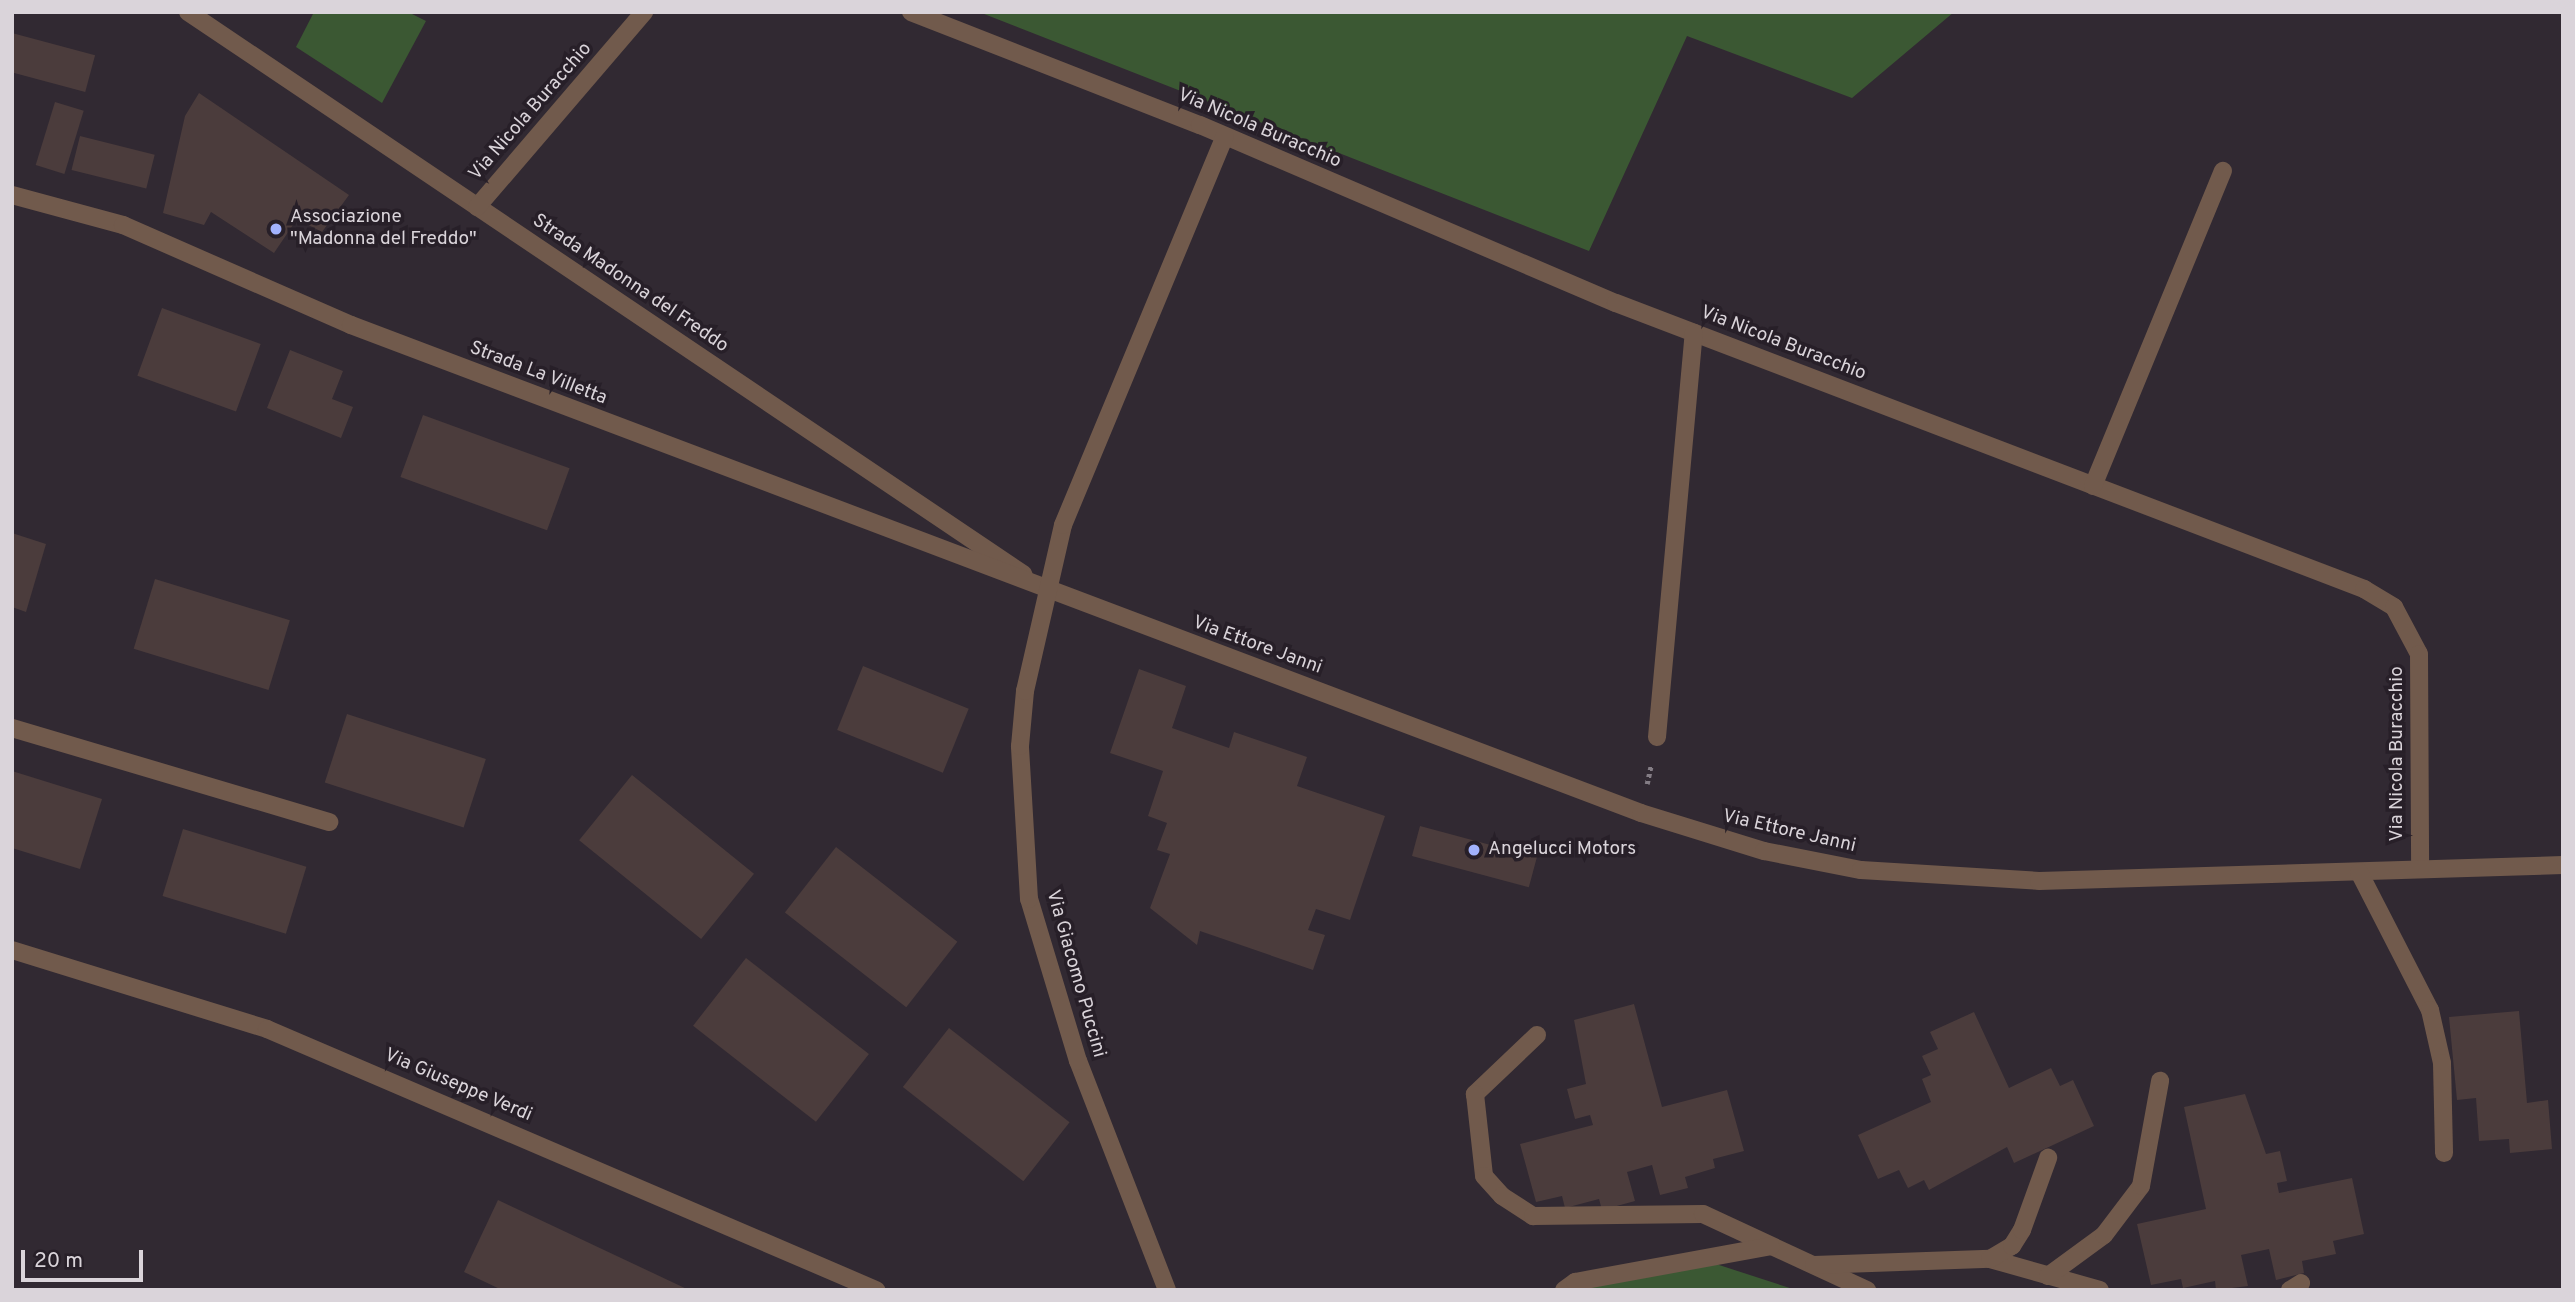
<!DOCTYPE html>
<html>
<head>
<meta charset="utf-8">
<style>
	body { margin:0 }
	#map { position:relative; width:2575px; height:1302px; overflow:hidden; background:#312932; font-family:Overpass,sans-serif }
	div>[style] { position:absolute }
	.green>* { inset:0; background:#3b5833 }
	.building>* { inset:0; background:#4b3c3c; transform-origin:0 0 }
	.path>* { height:4.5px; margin-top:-2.25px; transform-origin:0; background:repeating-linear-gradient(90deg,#847d85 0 3.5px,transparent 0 7px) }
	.minor>* { height:18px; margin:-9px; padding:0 9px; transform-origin:9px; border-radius:9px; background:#715a4c }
	.dots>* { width:19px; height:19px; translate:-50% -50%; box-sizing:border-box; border:4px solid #271f28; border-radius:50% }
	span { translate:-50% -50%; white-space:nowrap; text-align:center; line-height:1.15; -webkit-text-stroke:7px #271f28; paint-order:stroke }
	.street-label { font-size:19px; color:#dad4da }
	.poi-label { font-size:19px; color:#dad4da }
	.left { translate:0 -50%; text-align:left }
	.frame { position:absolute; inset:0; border:14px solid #dad4da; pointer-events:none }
	.scale { position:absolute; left:21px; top:1250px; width:122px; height:32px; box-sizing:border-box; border:4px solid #dad4da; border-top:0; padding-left:9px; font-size:21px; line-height:24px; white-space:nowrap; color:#dad4da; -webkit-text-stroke:5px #271f28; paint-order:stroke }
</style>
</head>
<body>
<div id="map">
	<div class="green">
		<i style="clip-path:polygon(314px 12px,408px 12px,426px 21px,382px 103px,296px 47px)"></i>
		<i style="clip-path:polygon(979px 12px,1954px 12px,1852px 98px,1687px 36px,1589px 251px)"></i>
		<i style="clip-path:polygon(1716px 1264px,1796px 1290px,1576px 1290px)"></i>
	</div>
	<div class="building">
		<i style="left:12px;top:33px;width:86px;height:38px;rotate:15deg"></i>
		<i style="clip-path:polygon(199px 93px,349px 195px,322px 232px,297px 219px,274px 253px,211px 212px,204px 225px,163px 213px,185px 116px)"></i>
		<i style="left:55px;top:102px;width:30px;height:66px;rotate:17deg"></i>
		<i style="left:80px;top:136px;width:77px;height:35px;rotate:14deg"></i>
		<i style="left:162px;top:308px;width:105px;height:72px;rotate:20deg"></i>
		<i style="clip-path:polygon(290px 350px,343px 371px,332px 399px,353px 407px,341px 438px,267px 408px)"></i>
		<i style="left:423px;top:415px;width:156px;height:66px;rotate:20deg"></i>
		<i style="clip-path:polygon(12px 533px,46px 544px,26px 612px,12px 607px)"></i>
		<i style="left:155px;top:579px;width:141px;height:73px;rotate:17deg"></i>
		<i style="left:863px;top:666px;width:114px;height:69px;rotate:22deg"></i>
		<i style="clip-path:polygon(1139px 669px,1186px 686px,1172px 728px,1229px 748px,1234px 732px,1307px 757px,1297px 786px,1385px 816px,1350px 920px,1316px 909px,1308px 930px,1325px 935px,1313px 970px,1200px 931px,1197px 945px,1150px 908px,1170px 854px,1157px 850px,1167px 823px,1148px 816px,1163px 771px,1110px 753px)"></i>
		<i style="left:347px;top:714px;width:146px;height:72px;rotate:18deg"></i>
		<i style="clip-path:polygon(12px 771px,102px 799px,80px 869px,12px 848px)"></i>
		<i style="left:632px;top:775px;width:157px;height:84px;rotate:39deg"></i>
		<i style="left:1420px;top:826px;width:121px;height:31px;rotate:15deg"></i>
		<i style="left:183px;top:829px;width:129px;height:70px;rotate:17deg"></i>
		<i style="left:836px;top:847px;width:154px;height:83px;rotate:38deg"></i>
		<i style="left:746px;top:958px;width:156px;height:86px;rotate:38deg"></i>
		<i style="clip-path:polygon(1634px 1004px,1662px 1107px,1727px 1090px,1744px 1151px,1713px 1159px,1715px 1168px,1685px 1177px,1688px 1188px,1660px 1195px,1652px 1165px,1627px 1172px,1635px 1201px,1602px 1210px,1599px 1199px,1565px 1208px,1562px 1196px,1536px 1202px,1520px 1144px,1593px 1125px,1590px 1115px,1575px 1119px,1567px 1089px,1586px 1084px,1574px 1020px)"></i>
		<i style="clip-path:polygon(2519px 1011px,2527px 1103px,2548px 1100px,2552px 1149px,2510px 1153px,2509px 1139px,2479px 1141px,2476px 1098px,2457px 1100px,2449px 1017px)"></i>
		<i style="clip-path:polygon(1974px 1012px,2009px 1088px,2051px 1068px,2060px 1086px,2073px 1080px,2094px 1126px,2014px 1163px,2007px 1147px,1929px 1190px,1924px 1180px,1908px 1188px,1899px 1170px,1878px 1179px,1858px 1135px,1931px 1102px,1922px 1079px,1931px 1075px,1922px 1056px,1938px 1049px,1930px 1032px)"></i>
		<i style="left:949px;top:1028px;width:153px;height:75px;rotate:38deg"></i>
		<i style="clip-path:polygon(2245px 1094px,2266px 1154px,2280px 1151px,2287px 1181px,2277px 1183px,2279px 1193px,2352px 1178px,2364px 1234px,2333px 1241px,2336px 1254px,2302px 1261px,2304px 1273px,2276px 1280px,2269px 1249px,2241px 1255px,2248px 1286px,2216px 1290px,2215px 1281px,2183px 1288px,2181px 1279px,2151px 1285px,2137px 1224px,2206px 1209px,2184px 1107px)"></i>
		<i style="clip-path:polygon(498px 1200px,689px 1290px,502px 1290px,464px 1272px)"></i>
	</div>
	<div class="path">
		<i style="left:1647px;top:784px;width:19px;rotate:-78deg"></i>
	</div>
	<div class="minor">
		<i style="left:188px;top:12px;width:1007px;rotate:33.94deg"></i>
		<i style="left:911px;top:12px;width:310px;rotate:21.4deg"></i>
		<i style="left:1200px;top:125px;width:452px;rotate:23.2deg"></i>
		<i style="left:1616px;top:303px;width:801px;rotate:20.92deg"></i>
		<i style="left:2364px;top:589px;width:35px;rotate:31deg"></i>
		<i style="left:2394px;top:607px;width:53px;rotate:62deg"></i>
		<i style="left:2419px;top:654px;width:215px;rotate:89.7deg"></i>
		<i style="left:12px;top:195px;width:115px;rotate:15.1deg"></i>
		<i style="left:123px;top:225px;width:249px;rotate:23.7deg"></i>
		<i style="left:351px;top:325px;width:1379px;rotate:20.72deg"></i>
		<i style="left:1641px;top:813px;width:129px;rotate:17.2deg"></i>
		<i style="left:1764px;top:851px;width:99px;rotate:11.1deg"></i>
		<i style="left:1861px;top:870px;width:178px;rotate:3.5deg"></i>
		<i style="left:2039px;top:881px;width:524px;rotate:-1.75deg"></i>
		<i style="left:477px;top:207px;width:257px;rotate:-49.4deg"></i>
		<i style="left:2093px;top:486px;width:341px;rotate:-67.6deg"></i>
		<i style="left:12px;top:728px;width:331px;rotate:16.5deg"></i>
		<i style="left:1657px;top:737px;width:406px;rotate:-84.8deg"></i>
		<i style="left:2359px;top:872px;width:155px;rotate:62.8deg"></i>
		<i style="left:2430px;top:1010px;width:54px;rotate:77.2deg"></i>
		<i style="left:2442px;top:1063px;width:90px;rotate:88.7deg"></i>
		<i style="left:12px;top:950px;width:267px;rotate:17.2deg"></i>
		<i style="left:267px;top:1029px;width:663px;rotate:23.2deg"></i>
		<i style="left:1537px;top:1035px;width:86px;rotate:136.4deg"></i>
		<i style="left:1475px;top:1094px;width:82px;rotate:83.7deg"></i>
		<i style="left:1484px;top:1176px;width:27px;rotate:48deg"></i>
		<i style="left:1502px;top:1196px;width:37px;rotate:33deg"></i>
		<i style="left:1533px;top:1216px;width:170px;rotate:-0.7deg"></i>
		<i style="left:1703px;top:1214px;width:181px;rotate:24.9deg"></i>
		<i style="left:1990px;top:1259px;width:114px;rotate:15.7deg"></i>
		<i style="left:1814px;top:1265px;width:176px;rotate:-2deg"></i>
		<i style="left:1990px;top:1259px;width:26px;rotate:-31deg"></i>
		<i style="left:2012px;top:1246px;width:19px;rotate:-58deg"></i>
		<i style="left:2022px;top:1230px;width:77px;rotate:-70.1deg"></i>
		<i style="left:2048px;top:1276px;width:69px;rotate:-36.2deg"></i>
		<i style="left:2104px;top:1235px;width:61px;rotate:-52.9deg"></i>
		<i style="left:2141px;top:1186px;width:107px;rotate:-79.7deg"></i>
		<i style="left:1167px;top:1290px;width:246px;rotate:-111.2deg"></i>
		<i style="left:1078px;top:1061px;width:169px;rotate:-106.8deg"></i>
		<i style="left:1029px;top:899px;width:153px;rotate:-93.4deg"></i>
		<i style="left:1020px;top:746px;width:55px;rotate:-84.8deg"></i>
		<i style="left:1025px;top:691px;width:170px;rotate:-77.1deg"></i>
		<i style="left:1063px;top:525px;width:421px;rotate:-67.4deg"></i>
		<i style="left:1564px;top:1290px;width:14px;rotate:-36deg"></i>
		<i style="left:1575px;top:1282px;width:199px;rotate:-10.4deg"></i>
		<i style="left:2290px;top:1290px;width:13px;rotate:-32deg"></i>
	</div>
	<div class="dots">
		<i style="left:276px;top:229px;background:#a2b2fd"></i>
		<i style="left:1474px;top:850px;background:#a2b2fd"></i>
	</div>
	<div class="street-label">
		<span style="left:531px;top:112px;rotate:-49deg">Via Nicola Buracchio</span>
		<span style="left:1259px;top:129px;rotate:23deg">Via Nicola Buracchio</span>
		<span style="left:630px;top:284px;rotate:34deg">Strada Madonna del Freddo</span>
		<span style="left:1783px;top:344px;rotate:21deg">Via Nicola Buracchio</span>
		<span style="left:538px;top:374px;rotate:21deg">Strada La Villetta</span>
		<span style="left:1257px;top:646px;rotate:20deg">Via Ettore Janni</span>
		<span style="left:2398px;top:754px;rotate:-90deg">Via Nicola Buracchio</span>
		<span style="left:1789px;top:832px;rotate:13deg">Via Ettore Janni</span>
		<span style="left:1075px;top:974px;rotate:74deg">Via Giacomo Puccini</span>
		<span style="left:458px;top:1086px;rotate:23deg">Via Giuseppe Verdi</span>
	</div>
	<div class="poi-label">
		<span class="left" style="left:290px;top:229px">Associazione<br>"Madonna del Freddo"</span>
		<span class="left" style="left:1488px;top:850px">Angelucci Motors</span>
	</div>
	<div class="frame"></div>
	<div class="scale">20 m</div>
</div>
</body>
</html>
